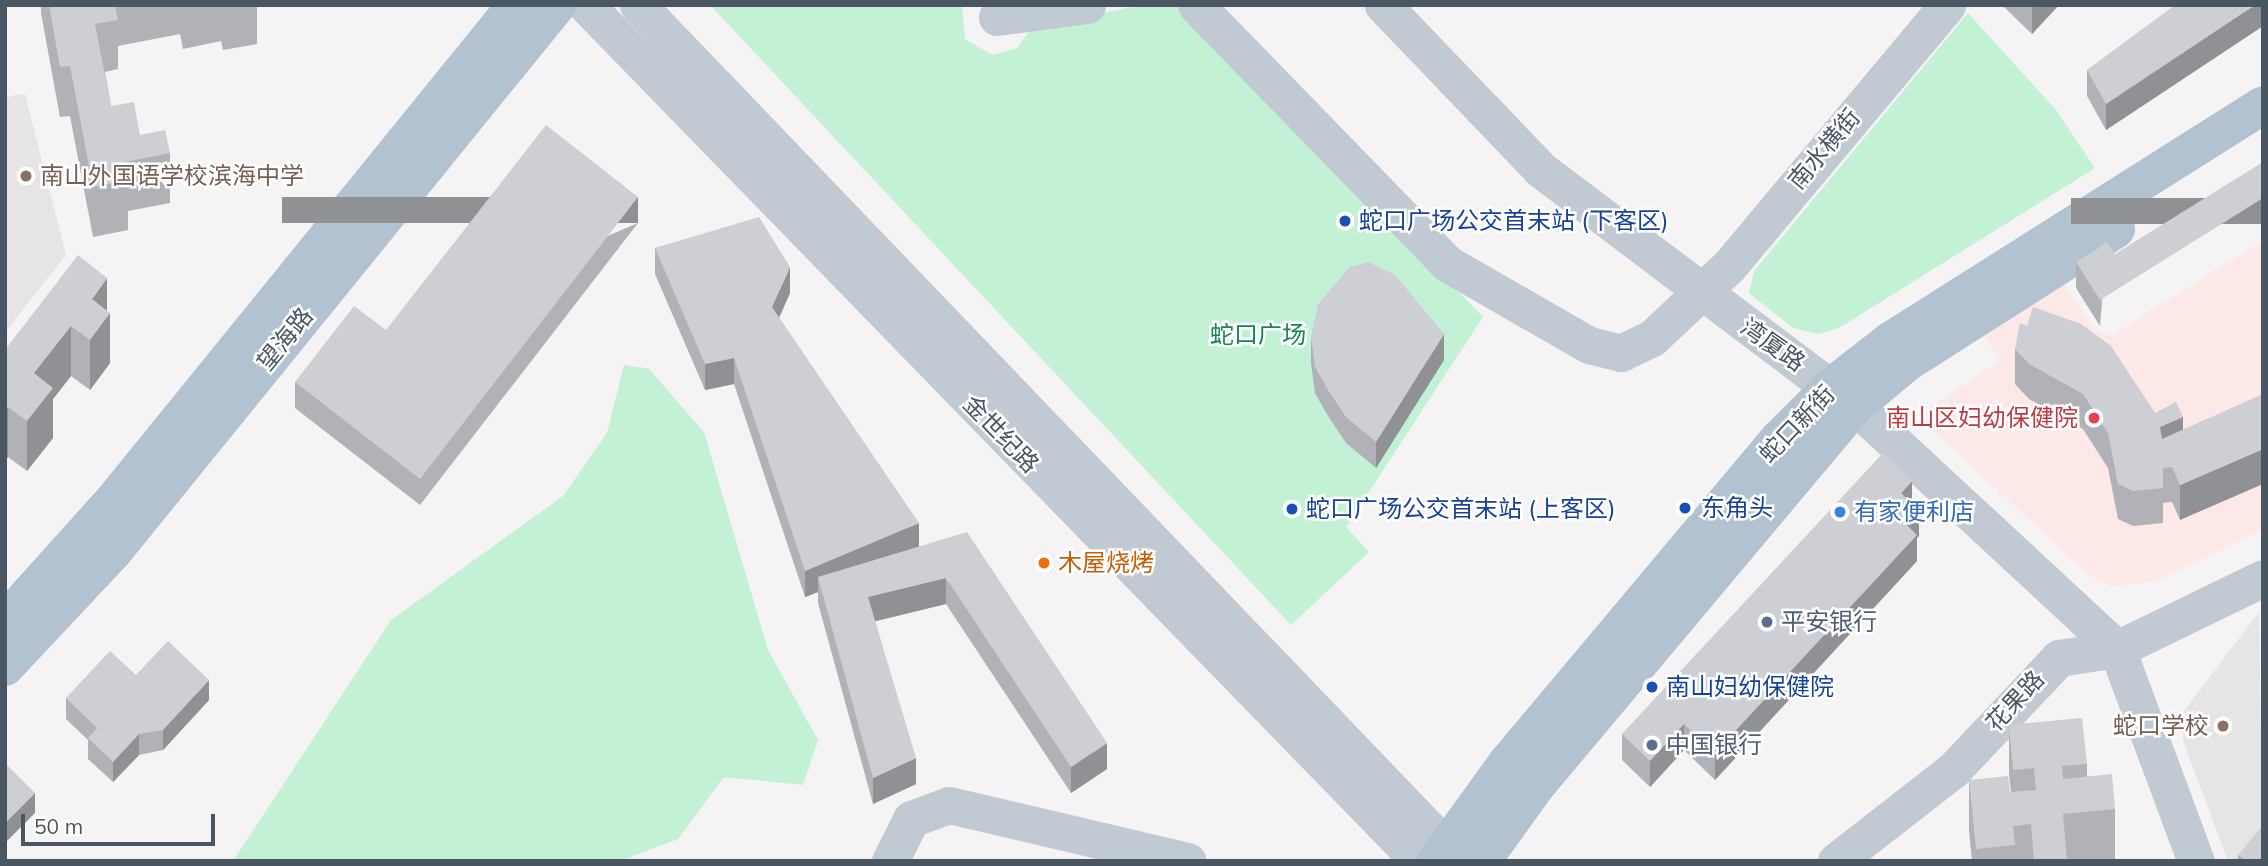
<!DOCTYPE html>
<html>
<head>
<meta charset="utf-8">
<style>
	body { margin:0 }
	#map { position:relative; width:2268px; height:866px; overflow:hidden; background:#f5f3f3; font-family:Mulish,"Noto Sans SC",sans-serif }
	div>[style] { position:absolute }
	.education>* { inset:0; background:#e6e4e5 }
	.medical>* { inset:0; background:#fce8e6 }
	.green>* { inset:0; background:#c3f1d5 }
	.minor>* { height:37px; margin:-18.5px; padding:0 18.5px; transform-origin:18.5px; border-radius:18.5px; background:#c1cad2 }
	.major>* { height:38px; margin:-19px; padding:0 19px; transform-origin:19px; border-radius:19px; background:#b3c2d1 }
	.wall>* { inset:0; background:#b0b2b7 }
	.shaded-wall>* { inset:0; background:#909195; transform-origin:0 0 }
	.building>* { inset:0; background:#cdcfd5 }
	.dots>* { width:19px; height:19px; translate:-50% -50%; box-sizing:border-box; border:4px solid #fff; border-radius:50% }
	span { translate:-50% -50%; white-space:nowrap; text-align:center; line-height:1.15; -webkit-text-stroke:5px #fff; paint-order:stroke }
	.street-label { font-size:24px; color:#4a5661 }
	.education-label { font-size:24px; color:#785e54 }
	.left { translate:0 -50%; text-align:left }
	.right { translate:-100% -50%; text-align:right }
	.transit-label { font-size:24px; color:#164399 }
	.park-label { font-size:24px; color:#17864f }
	.health-label { font-size:24px; color:#be3a42 }
	.shop-label { font-size:24px; color:#366cbe }
	.food-label { font-size:24px; color:#c56008 }
	.service-label { font-size:24px; color:#4e5e75 }
	.frame { position:absolute; inset:0; border:7px solid #4a5661; pointer-events:none }
	.scale { position:absolute; left:21px; top:814px; width:194px; height:32px; box-sizing:border-box; border:4px solid #4a5661; border-top:0; padding-left:9px; font-size:21px; line-height:24px; white-space:nowrap; color:#4a5661; -webkit-text-stroke:5px #fff; paint-order:stroke }
</style>
</head>
<body>
<div id="map">
	<div class="education">
		<i style="clip-path:polygon(25px 94px,66px 255px,5px 332px,5px 97px)"></i>
		<i style="clip-path:polygon(2259px 612px,2263px 861px,2228px 861px,2183px 741px,2184px 711px)"></i>
	</div>
	<div class="medical">
		<i style="clip-path:polygon(2263px 241px,2263px 529px,2159px 580px,2113px 587px,2090px 576px,1927px 424px,1924px 412px,2000px 361px,1983px 333px,2064px 284px,2095px 330px,2111px 336px)"></i>
	</div>
	<div class="green">
		<i style="clip-path:polygon(710px 5px,962px 5px,965px 39px,992px 55px,1017px 48px,1032px 27px,1143px 5px,1184px 7px,1483px 317px,1346px 527px,1369px 552px,1291px 625px)"></i>
		<i style="clip-path:polygon(1968px 13px,2056px 110px,2095px 168px,1839px 328px,1818px 334px,1793px 328px,1749px 293px,1754px 271px)"></i>
		<i style="clip-path:polygon(624px 365px,649px 369px,704px 432px,768px 650px,818px 740px,803px 785px,724px 777px,678px 839px,620px 861px,233px 861px,391px 620px,563px 496px,607px 433px)"></i>
	</div>
	<div class="minor">
		<i style="left:586px;top:5px;width:1194px;rotate:45.78deg"></i>
		<i style="left:638px;top:5px;width:1166px;rotate:46.18deg"></i>
		<i style="left:1445px;top:846px;width:17px;rotate:65deg"></i>
		<i style="left:1196px;top:5px;width:361px;rotate:45.8deg"></i>
		<i style="left:1448px;top:264px;width:163px;rotate:29.9deg"></i>
		<i style="left:1589px;top:345px;width:33px;rotate:14deg"></i>
		<i style="left:1621px;top:353px;width:34px;rotate:-26deg"></i>
		<i style="left:1652px;top:338px;width:105px;rotate:-43.1deg"></i>
		<i style="left:1729px;top:266px;width:340px;rotate:-50.1deg"></i>
		<i style="left:1383px;top:5px;width:227px;rotate:46.2deg"></i>
		<i style="left:1540px;top:169px;width:394px;rotate:37deg"></i>
		<i style="left:1855px;top:406px;width:357px;rotate:42.8deg"></i>
		<i style="left:2117px;top:649px;width:226px;rotate:69.6deg"></i>
		<i style="left:997px;top:17px;width:91px;rotate:-7.6deg"></i>
		<i style="left:890px;top:861px;width:47px;rotate:-63.4deg"></i>
		<i style="left:911px;top:819px;width:40px;rotate:-20.2deg"></i>
		<i style="left:949px;top:805px;width:245px;rotate:13.2deg"></i>
		<i style="left:1836px;top:861px;width:150px;rotate:-37.9deg"></i>
		<i style="left:1954px;top:769px;width:153px;rotate:-46.6deg"></i>
		<i style="left:2059px;top:658px;width:59px;rotate:-8.8deg"></i>
		<i style="left:2117px;top:649px;width:162px;rotate:-25.9deg"></i>
	</div>
	<div class="major">
		<i style="left:5px;top:621px;width:163px;rotate:-48deg"></i>
		<i style="left:114px;top:500px;width:638px;rotate:-50.92deg"></i>
		<i style="left:5px;top:667px;width:158px;rotate:-46.8deg"></i>
		<i style="left:113px;top:552px;width:705px;rotate:-50.93deg"></i>
		<i style="left:1436px;top:861px;width:121px;rotate:-54.1deg"></i>
		<i style="left:1507px;top:763px;width:423px;rotate:-50deg"></i>
		<i style="left:1779px;top:439px;width:74px;rotate:-45deg"></i>
		<i style="left:1831px;top:387px;width:75px;rotate:-37.9deg"></i>
		<i style="left:1890px;top:341px;width:441px;rotate:-32.3deg"></i>
		<i style="left:1482px;top:861px;width:92px;rotate:-54.2deg"></i>
		<i style="left:1536px;top:786px;width:496px;rotate:-50deg"></i>
		<i style="left:1855px;top:406px;width:67px;rotate:-40.1deg"></i>
		<i style="left:1906px;top:363px;width:249px;rotate:-32.5deg"></i>
	</div>
	<div class="wall">
		<i style="clip-path:polygon(41px 5px,257px 5px,257px 44px,223px 50px,221px 41px,183px 49px,180px 34px,118px 46px,118px 69px,105px 72px,111px 106px,140px 135px,170px 153px,170px 203px,128px 211px,128px 230px,93px 237px,70px 116px,60px 117px,41px 13px)"></i>
		<i style="clip-path:polygon(2002px 5px,2059px 5px,2032px 34px)"></i>
		<i style="clip-path:polygon(2263px 5px,2263px 26px,2106px 130px,2087px 96px,2087px 70px)"></i>
		<i style="clip-path:polygon(638px 223px,420px 505px,295px 408px,295px 382px,386px 330px)"></i>
		<i style="clip-path:polygon(2107px 242px,2100px 326px,2076px 288px,2076px 262px)"></i>
		<i style="clip-path:polygon(655px 248px,790px 293px,779px 318px,919px 547px,1107px 769px,1071px 793px,946px 604px,875px 621px,916px 784px,873px 804px,818px 603px,818px 592px,805px 597px,734px 384px,705px 390px,655px 274px)"></i>
		<i style="clip-path:polygon(107px 311px,110px 363px,90px 390px,71px 376px,53px 399px,53px 438px,27px 471px,8px 457px,5px 461px,5px 350px)"></i>
		<i style="clip-path:polygon(1311px 337px,1444px 360px,1376px 468px,1346px 443px,1328px 416px,1315px 393px,1311px 363px)"></i>
		<i style="clip-path:polygon(2015px 349px,2155px 413px,2183px 417px,2180px 520px,2172px 502px,2163px 503px,2163px 523px,2133px 526px,2118px 519px,2108px 468px,2083px 429px,2029px 399px,2015px 384px)"></i>
		<i style="clip-path:polygon(1912px 503px,1919px 536px,1917px 538px,1917px 561px,1715px 780px,1684px 750px,1650px 787px,1622px 760px,1622px 734px)"></i>
		<i style="clip-path:polygon(136px 675px,209px 700px,163px 750px,139px 755px,113px 782px,88px 759px,88px 740px,66px 719px,66px 698px)"></i>
		<i style="clip-path:polygon(2009px 725px,2087px 764px,2087px 777px,2115px 809px,2115px 860px,2104px 861px,1972px 861px,1969px 830px,1969px 780px,2011px 792px,2009px 775px)"></i>
		<i style="clip-path:polygon(2238px 855px,2263px 861px,2238px 861px)"></i>
	</div>
	<div class="shaded-wall">
		<i style="clip-path:polygon(2035px 5px,2059px 5px,2032px 34px,2032px 8px)"></i>
		<i style="clip-path:polygon(2255px 5px,2263px 5px,2263px 26px,2106px 130px,2106px 104px)"></i>
		<i style="left:638px;top:197px;width:26px;height:356px;rotate:90deg"></i>
		<i style="left:2263px;top:198px;width:26px;height:192px;rotate:90deg"></i>
		<i style="clip-path:polygon(790px 267px,790px 293px,772px 333px,772px 307px)"></i>
		<i style="clip-path:polygon(107px 278px,107px 317px,110px 313px,110px 363px,90px 390px,90px 340px,92px 299px)"></i>
		<i style="clip-path:polygon(71px 326px,71px 376px,53px 399px,53px 438px,27px 471px,27px 421px,34px 373px)"></i>
		<i style="clip-path:polygon(1444px 334px,1444px 360px,1376px 468px,1376px 442px)"></i>
		<i style="clip-path:polygon(734px 358px,734px 384px,705px 390px,705px 364px)"></i>
		<i style="clip-path:polygon(8px 407px,8px 457px,5px 461px,5px 411px)"></i>
		<i style="clip-path:polygon(2183px 417px,2183px 452px,2160px 462px,2160px 427px)"></i>
		<i style="clip-path:polygon(2263px 449px,2263px 484px,2180px 520px,2180px 485px)"></i>
		<i style="clip-path:polygon(1912px 481px,1912px 507px,1901px 493px)"></i>
		<i style="clip-path:polygon(1919px 510px,1919px 536px,1917px 538px,1917px 561px,1715px 780px,1715px 753px,1906px 524px)"></i>
		<i style="clip-path:polygon(919px 523px,919px 549px,818px 577px,818px 592px,805px 597px,805px 571px)"></i>
		<i style="clip-path:polygon(946px 578px,946px 604px,868px 623px,868px 597px)"></i>
		<i style="clip-path:polygon(209px 680px,209px 700px,163px 750px,163px 730px)"></i>
		<i style="clip-path:polygon(1684px 724px,1684px 750px,1650px 787px,1650px 761px)"></i>
		<i style="clip-path:polygon(139px 734px,139px 755px,113px 782px,113px 762px)"></i>
		<i style="clip-path:polygon(1107px 743px,1107px 769px,1071px 793px,1071px 767px)"></i>
		<i style="clip-path:polygon(916px 758px,916px 784px,873px 804px,873px 778px)"></i>
		<i style="clip-path:polygon(35px 793px,35px 813px,5px 843px,5px 823px)"></i>
	</div>
	<div class="building">
		<i style="clip-path:polygon(49px 5px,115px 5px,118px 20px,95px 24px,111px 106px,134px 102px,140px 135px,165px 130px,170px 153px,125px 162px,128px 180px,93px 187px,70px 66px,60px 67px)"></i>
		<i style="clip-path:polygon(2175px 5px,2255px 5px,2106px 104px,2087px 70px)"></i>
		<i style="clip-path:polygon(546px 125px,638px 197px,420px 479px,295px 382px,354px 306px,386px 330px)"></i>
		<i style="clip-path:polygon(2263px 162px,2263px 198px,2100px 300px,2076px 262px,2107px 242px,2115px 254px)"></i>
		<i style="clip-path:polygon(759px 217px,790px 267px,772px 307px,919px 523px,805px 571px,734px 358px,705px 364px,655px 248px)"></i>
		<i style="clip-path:polygon(78px 255px,107px 278px,92px 299px,110px 313px,90px 340px,71px 326px,34px 373px,53px 388px,27px 421px,8px 407px,5px 411px,5px 350px)"></i>
		<i style="clip-path:polygon(1368px 262px,1395px 275px,1444px 334px,1376px 442px,1346px 417px,1328px 390px,1315px 367px,1311px 337px,1318px 304px,1350px 267px)"></i>
		<i style="clip-path:polygon(2033px 307px,2081px 324px,2111px 346px,2155px 413px,2176px 402px,2183px 417px,2160px 427px,2162px 439px,2263px 394px,2263px 449px,2180px 485px,2172px 467px,2163px 468px,2163px 488px,2133px 491px,2118px 484px,2108px 433px,2083px 394px,2029px 364px,2015px 349px,2020px 323px,2027px 326px)"></i>
		<i style="clip-path:polygon(1883px 453px,1912px 481px,1901px 493px,1919px 510px,1906px 524px,1917px 535px,1715px 753px,1684px 724px,1650px 761px,1622px 734px)"></i>
		<i style="clip-path:polygon(967px 532px,1107px 743px,1071px 767px,946px 578px,868px 597px,916px 758px,873px 778px,818px 577px)"></i>
		<i style="clip-path:polygon(168px 641px,209px 680px,163px 730px,139px 734px,113px 762px,88px 738px,97px 728px,66px 698px,110px 651px,136px 675px)"></i>
		<i style="clip-path:polygon(2082px 718px,2087px 764px,2062px 766px,2063px 779px,2112px 774px,2115px 809px,2063px 814px,2067px 861px,2034px 861px,2031px 824px,2013px 826px,2015px 845px,1976px 849px,1969px 780px,2008px 776px,2010px 792px,2036px 790px,2034px 768px,2013px 770px,2009px 725px)"></i>
		<i style="clip-path:polygon(5px 763px,35px 793px,5px 823px)"></i>
		<i style="clip-path:polygon(2263px 825px,2263px 861px,2246px 861px,2238px 855px)"></i>
	</div>
	<div class="dots">
		<i style="left:26px;top:176px;background:#8d6e63"></i>
		<i style="left:1345px;top:221px;background:#1a4fb4"></i>
		<i style="left:2094px;top:418px;background:#e0444e"></i>
		<i style="left:1685px;top:508px;background:#1a4fb4"></i>
		<i style="left:1292px;top:509px;background:#1a4fb4"></i>
		<i style="left:1840px;top:512px;background:#3f7fe0"></i>
		<i style="left:1044px;top:563px;background:#e8710a"></i>
		<i style="left:1767px;top:622px;background:#5c6f8a"></i>
		<i style="left:1652px;top:687px;background:#1a4fb4"></i>
		<i style="left:2223px;top:726px;background:#8d6e63"></i>
		<i style="left:1652px;top:745px;background:#5c6f8a"></i>
	</div>
	<div class="street-label">
		<span style="left:1824px;top:149px;rotate:-50deg">南水横街</span>
		<span style="left:285px;top:339px;rotate:-51deg">望海路</span>
		<span style="left:1773px;top:345px;rotate:35deg">湾厦路</span>
		<span style="left:1797px;top:424px;rotate:-46deg">蛇口新街</span>
		<span style="left:1001px;top:434px;rotate:46deg">金世纪路</span>
		<span style="left:2015px;top:701px;rotate:-47deg">花果路</span>
	</div>
	<div class="education-label">
		<span class="left" style="left:40px;top:176px">南山外国语学校滨海中学</span>
		<span class="right" style="left:2209px;top:726px">蛇口学校</span>
	</div>
	<div class="transit-label">
		<span class="left" style="left:1359px;top:221px">蛇口广场公交首末站 (下客区)</span>
		<span class="left" style="left:1701px;top:508px">东角头</span>
		<span class="left" style="left:1306px;top:509px">蛇口广场公交首末站 (上客区)</span>
		<span class="left" style="left:1666px;top:687px">南山妇幼保健院</span>
	</div>
	<div class="park-label">
		<span style="left:1258px;top:335px">蛇口广场</span>
	</div>
	<div class="health-label">
		<span class="right" style="left:2078px;top:418px">南山区妇幼保健院</span>
	</div>
	<div class="shop-label">
		<span class="left" style="left:1854px;top:512px">有家便利店</span>
	</div>
	<div class="food-label">
		<span class="left" style="left:1058px;top:563px">木屋烧烤</span>
	</div>
	<div class="service-label">
		<span class="left" style="left:1781px;top:622px">平安银行</span>
		<span class="left" style="left:1666px;top:745px">中国银行</span>
	</div>
	<div class="frame"></div>
	<div class="scale">50 m</div>
</div>
</body>
</html>
